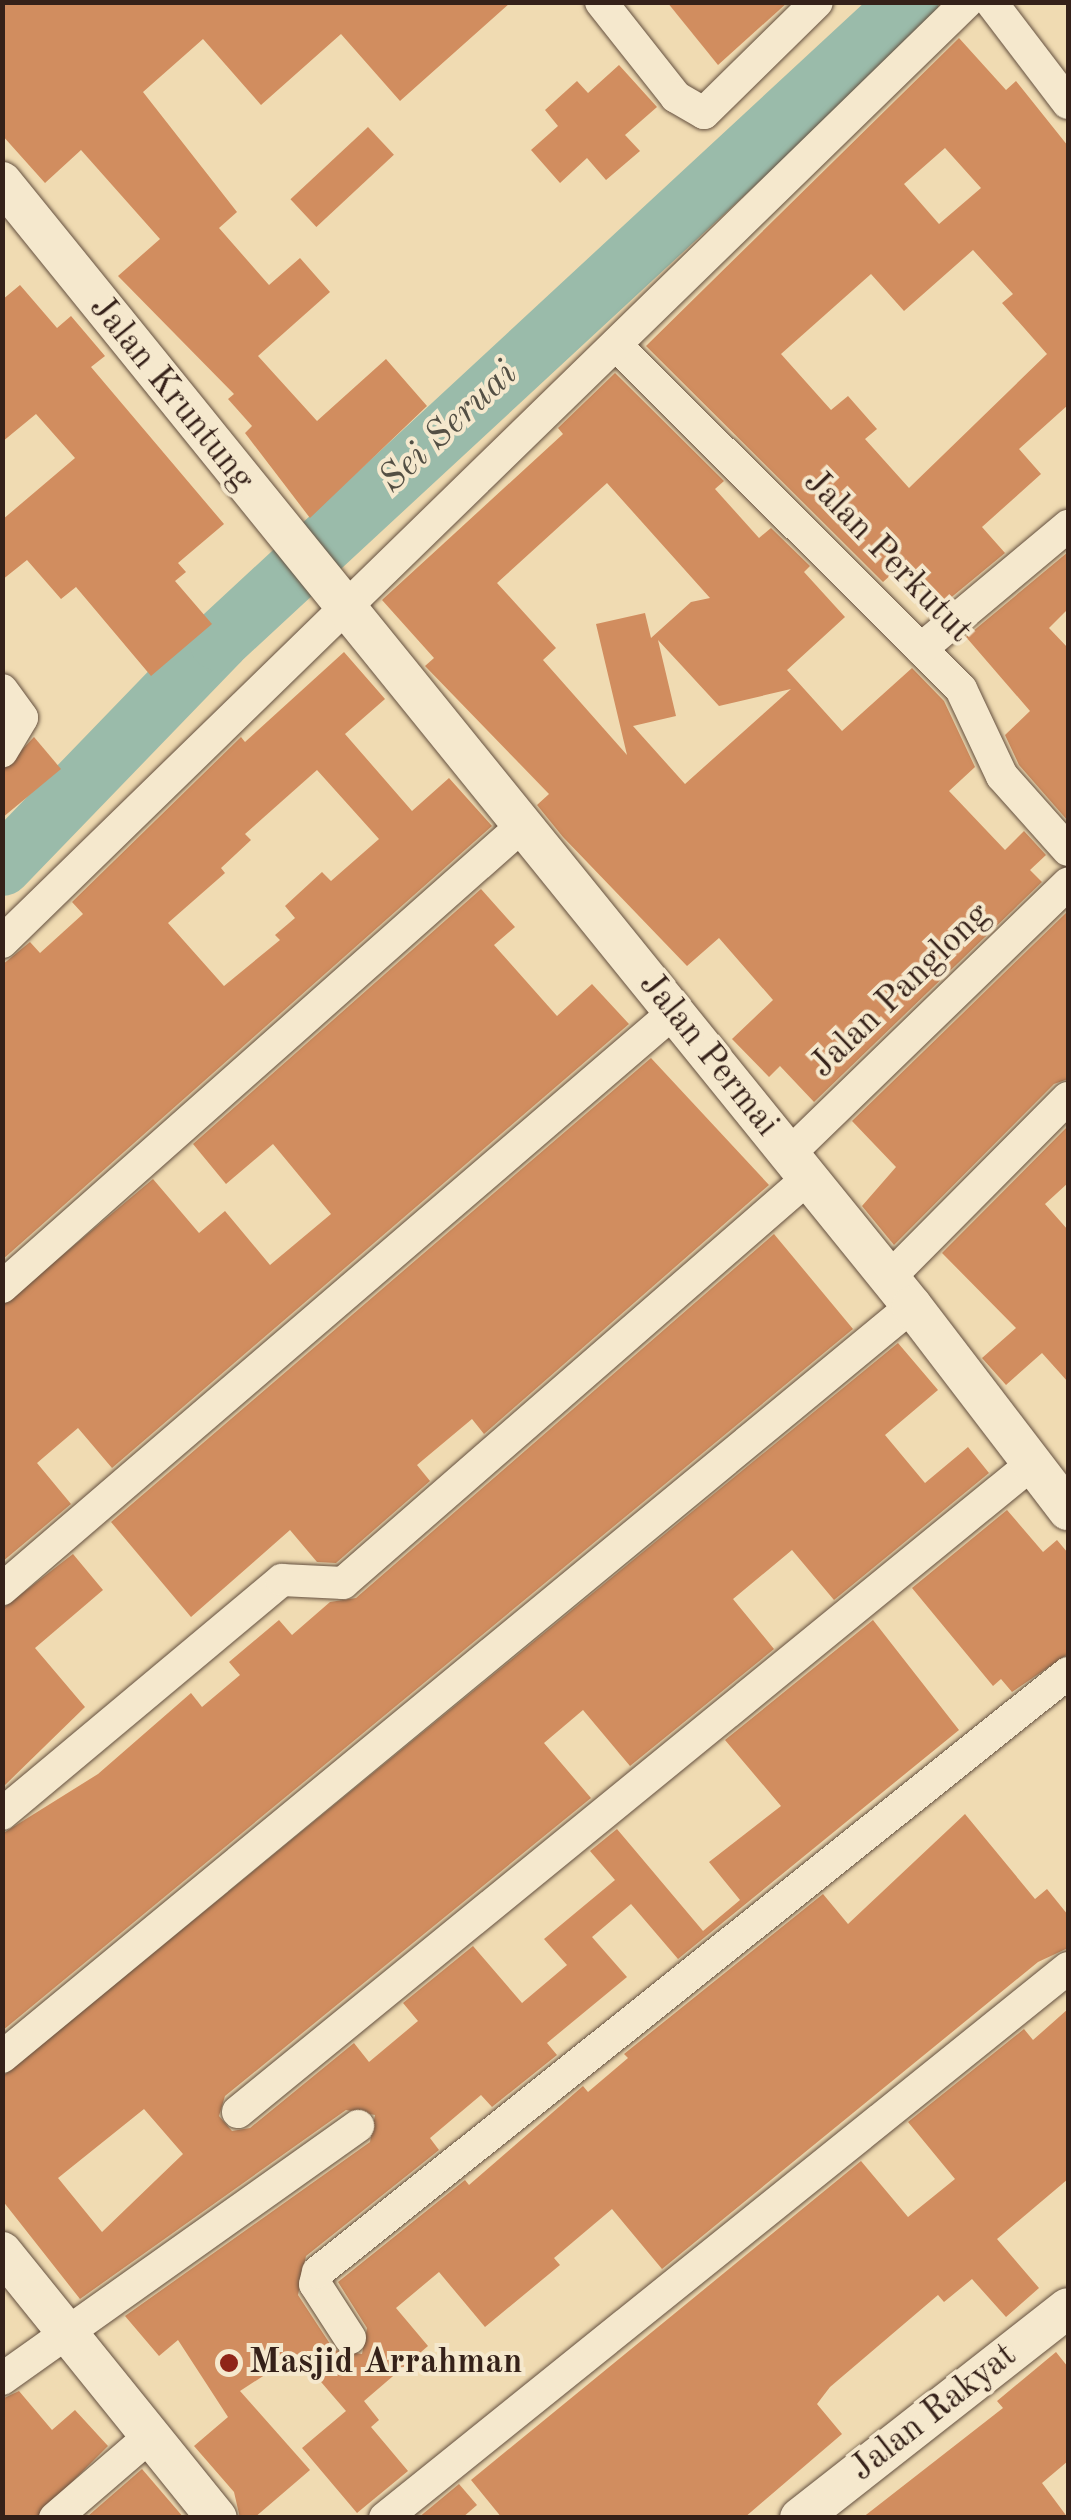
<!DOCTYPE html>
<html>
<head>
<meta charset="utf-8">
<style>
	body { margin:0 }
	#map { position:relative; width:1071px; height:2520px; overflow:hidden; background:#f0dbb2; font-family:"Old Standard TT",serif }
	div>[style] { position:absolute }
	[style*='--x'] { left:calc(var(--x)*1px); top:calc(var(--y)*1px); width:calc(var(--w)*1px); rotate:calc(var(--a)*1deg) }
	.river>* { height:60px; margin:-30px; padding:0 30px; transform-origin:30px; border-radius:30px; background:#9abbaa }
	.building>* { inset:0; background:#d18d5f; transform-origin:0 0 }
	.roads { filter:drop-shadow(0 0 2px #64503f) drop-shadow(0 0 2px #64503f) }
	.minor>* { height:32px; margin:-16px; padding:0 16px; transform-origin:16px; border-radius:16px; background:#f5e8cd }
	.tertiary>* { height:40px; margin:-20px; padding:0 20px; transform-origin:20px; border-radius:20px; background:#f5e8cd }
	.dots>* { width:28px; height:28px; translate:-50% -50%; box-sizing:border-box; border:5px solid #f5e8cd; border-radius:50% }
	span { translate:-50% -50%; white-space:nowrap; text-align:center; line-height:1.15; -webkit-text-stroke:8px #f5e8cd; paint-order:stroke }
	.street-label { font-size:35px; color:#352119 }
	.poi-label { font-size:35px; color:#352119; font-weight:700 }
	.left { translate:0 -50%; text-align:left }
	.water-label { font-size:38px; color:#534f44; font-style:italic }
	.frame { position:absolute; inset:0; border:5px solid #352119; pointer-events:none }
</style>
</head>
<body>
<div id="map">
	<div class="river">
		<i style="--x:2;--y:866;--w:313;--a:-46"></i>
		<i style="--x:219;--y:641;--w:940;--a:-42.8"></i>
	</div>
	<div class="building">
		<i style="clip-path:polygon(2px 2px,511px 2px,400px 101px,341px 34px,261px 105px,203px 39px,143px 92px,237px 212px,219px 228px,269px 285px,300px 258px,330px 292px,258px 356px,317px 421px,386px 359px,427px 406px,310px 518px,245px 433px,252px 426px,228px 399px,234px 394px,118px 276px,160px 239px,81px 150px,45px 183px,2px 135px)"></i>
		<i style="clip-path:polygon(667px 2px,788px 2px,718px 65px)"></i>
		<i style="clip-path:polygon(evenodd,959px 38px,1006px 90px,1016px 81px,1068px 146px,1068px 405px,1019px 449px,1041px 474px,982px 527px,1005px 553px,942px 605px,904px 563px,883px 582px,646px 346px,959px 38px,945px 148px,981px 188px,939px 224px,904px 184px,945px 148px,959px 38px,973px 250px,1013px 294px,1002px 303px,1047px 354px,909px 488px,865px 439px,877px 429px,848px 396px,831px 410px,781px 354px,871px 274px,904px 311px,973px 250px)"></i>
		<i style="clip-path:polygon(619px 65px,657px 107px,625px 135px,640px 151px,606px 180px,587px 158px,560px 183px,531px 150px,558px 126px,545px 110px,577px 81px,588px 93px)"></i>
		<i style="left:368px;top:127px;width:38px;height:106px;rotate:47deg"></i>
		<i style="clip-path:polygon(20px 285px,57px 328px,71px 316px,105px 356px,91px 367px,224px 524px,178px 563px,186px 572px,175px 581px,212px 624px,151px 676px,76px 587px,61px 599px,27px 560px,2px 580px,2px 520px,75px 458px,36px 414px,2px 442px,2px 300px)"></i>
		<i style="clip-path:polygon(evenodd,615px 373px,724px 481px,715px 489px,759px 538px,771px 528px,810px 566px,804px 572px,845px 617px,787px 670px,842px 731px,912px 668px,944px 701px,975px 767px,949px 791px,1005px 850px,1024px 831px,1046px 855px,1030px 870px,1042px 882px,814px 1102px,780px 1066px,769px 1077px,732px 1039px,773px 1000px,719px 938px,687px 966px,563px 837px,537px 805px,549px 794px,425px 666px,434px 658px,382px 600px,563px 434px,558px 428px,615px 373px,607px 483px,710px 598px,691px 602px,651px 638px,645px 613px,596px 624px,627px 755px,543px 660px,556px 648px,497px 583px,607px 483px,615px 373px,658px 640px,719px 706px,791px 689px,685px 784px,633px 726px,676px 716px,658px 640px)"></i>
		<i style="clip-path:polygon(1068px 552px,1068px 609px,1049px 628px,1068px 648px,1068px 821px,1019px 765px,1005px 735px,1030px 711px,966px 637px)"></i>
		<i style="clip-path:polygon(evenodd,344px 652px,385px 699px,345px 734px,412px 811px,449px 778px,492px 826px,2px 1260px,2px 965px,30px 942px,40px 953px,83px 914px,72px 902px,241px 737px,245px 742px,344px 652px,317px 770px,379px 839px,331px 881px,322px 872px,285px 906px,295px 918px,275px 935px,280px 940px,224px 986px,168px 923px,225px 873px,221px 868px,251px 840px,245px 834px,317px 770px)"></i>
		<i style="clip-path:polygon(34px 737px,61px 769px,2px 818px,2px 771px)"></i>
		<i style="clip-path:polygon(481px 889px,515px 927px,494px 945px,557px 1016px,592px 984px,629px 1024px,112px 1468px,78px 1428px,37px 1463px,71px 1504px,2px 1562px,2px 1306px,153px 1179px,199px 1233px,225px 1211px,270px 1265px,331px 1214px,273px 1144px,226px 1184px,193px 1144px)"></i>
		<i style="clip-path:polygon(1068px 911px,1068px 1079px,1054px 1084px,894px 1245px,862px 1206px,896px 1167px,852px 1121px)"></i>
		<i style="clip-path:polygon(651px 1058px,769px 1185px,484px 1434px,472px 1419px,417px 1465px,430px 1481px,336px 1563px,317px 1562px,290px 1530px,191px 1617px,111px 1522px)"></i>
		<i style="clip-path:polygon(1068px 1126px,1068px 1183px,1045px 1204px,1068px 1230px,1068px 1382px,1042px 1353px,1006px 1385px,982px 1358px,1016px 1328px,942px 1253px)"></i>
		<i style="clip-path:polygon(774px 1234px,853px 1329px,2px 2031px,2px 1834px,98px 1774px,191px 1693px,202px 1707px,240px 1675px,229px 1662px,279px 1620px,292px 1635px,330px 1602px,356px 1598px)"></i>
		<i style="clip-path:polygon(evenodd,898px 1343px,938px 1390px,885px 1435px,925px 1483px,968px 1447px,989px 1473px,834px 1600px,792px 1550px,733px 1599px,774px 1649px,630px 1766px,583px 1710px,544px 1743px,591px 1798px,225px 2096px,219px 2116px,232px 2131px,250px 2128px,354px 2043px,369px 2062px,418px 2021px,403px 2003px,473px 1946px,522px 2003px,567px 1965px,544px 1939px,615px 1880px,590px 1851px,617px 1829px,703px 1931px,740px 1900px,709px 1862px,781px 1806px,725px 1740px,873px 1620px,959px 1730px,678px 1959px,631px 1904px,592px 1937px,627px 1977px,547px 2043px,557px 2055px,492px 2107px,481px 2095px,430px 2138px,439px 2150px,306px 2256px,298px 2295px,334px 2350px,362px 2354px,367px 2328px,338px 2282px,465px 2180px,469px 2185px,583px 2086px,588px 2092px,628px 2058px,624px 2054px,823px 1894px,848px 1924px,965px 1814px,1035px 1899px,1047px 1889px,1068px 1915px,1068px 1948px,1038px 1962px,662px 2269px,612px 2209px,554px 2258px,560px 2265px,485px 2327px,439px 2272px,396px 2308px,428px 2346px,364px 2401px,379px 2420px,371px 2427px,408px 2471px,357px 2513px,302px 2448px,346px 2411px,297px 2354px,240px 2391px,310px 2470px,254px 2518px,240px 2518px,234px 2492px,194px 2446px,228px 2417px,178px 2340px,159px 2356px,125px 2316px,370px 2142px,375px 2115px,346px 2110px,80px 2299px,2px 2200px,2px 2077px,898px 1343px,144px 2109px,183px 2154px,102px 2232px,58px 2178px,144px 2109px)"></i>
		<i style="clip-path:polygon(1007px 1510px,1043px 1552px,1057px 1540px,1068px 1553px,1068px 1654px,1012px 1692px,1001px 1679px,993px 1686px,912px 1588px)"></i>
		<i style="clip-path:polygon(73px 1554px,103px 1590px,35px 1648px,85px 1707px,2px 1788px,2px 1609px)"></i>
		<i style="clip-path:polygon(1068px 2009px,1068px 2179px,997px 2239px,1039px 2288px,1006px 2317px,972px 2279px,944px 2302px,938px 2295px,830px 2387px,817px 2404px,842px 2434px,744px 2518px,502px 2518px,471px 2480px,861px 2161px,908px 2217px,955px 2179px,908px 2122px,1024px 2029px,1033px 2040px)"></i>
		<i style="clip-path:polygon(1056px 2352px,1068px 2367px,1068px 2461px,1042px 2483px,1068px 2518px,862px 2518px,1003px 2408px,997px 2401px)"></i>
		<i style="clip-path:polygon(19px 2391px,52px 2430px,75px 2410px,108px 2446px,36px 2518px,2px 2518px,2px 2399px)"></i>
		<i style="clip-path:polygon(142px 2469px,184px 2518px,89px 2518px,88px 2516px)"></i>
		<i style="clip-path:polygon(459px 2484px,477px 2505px,462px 2518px,418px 2518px)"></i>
	</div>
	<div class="roads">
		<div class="minor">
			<i style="--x:601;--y:2;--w:121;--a:51.7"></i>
			<i style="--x:676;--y:97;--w:32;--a:30"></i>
			<i style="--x:704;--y:113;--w:158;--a:-44.5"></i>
			<i style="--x:991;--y:2;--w:127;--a:52.7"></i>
			<i style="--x:616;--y:345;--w:487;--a:44.9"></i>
			<i style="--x:961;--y:689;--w:96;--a:64.8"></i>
			<i style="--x:1002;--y:776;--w:99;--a:48.3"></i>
			<i style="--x:921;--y:649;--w:192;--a:-39.9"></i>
			<i style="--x:2;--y:690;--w:34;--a:54"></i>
			<i style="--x:22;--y:718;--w:39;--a:121"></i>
			<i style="--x:2;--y:942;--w:1347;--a:-44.25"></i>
			<i style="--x:788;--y:1155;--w:390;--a:-44.1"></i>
			<i style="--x:888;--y:1279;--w:255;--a:-45.2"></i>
			<i style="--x:2;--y:1287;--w:695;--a:-41.56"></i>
			<i style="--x:2;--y:1589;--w:886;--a:-40.65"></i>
			<i style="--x:2;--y:1814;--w:365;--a:-39.9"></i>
			<i style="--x:282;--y:1580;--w:61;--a:2.8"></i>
			<i style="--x:343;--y:1583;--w:615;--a:-41.05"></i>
			<i style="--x:2;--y:2057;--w:1180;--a:-39.53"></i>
			<i style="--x:238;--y:2112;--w:1026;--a:-39.23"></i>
			<i style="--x:350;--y:2338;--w:64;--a:-122.9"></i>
			<i style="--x:315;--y:2284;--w:12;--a:-76"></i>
			<i style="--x:318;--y:2272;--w:960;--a:-38.61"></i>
			<i style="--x:2;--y:2379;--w:437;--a:-35.4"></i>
			<i style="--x:55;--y:2518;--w:127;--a:-40.8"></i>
			<i style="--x:385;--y:2518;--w:877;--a:-38.84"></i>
		</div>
		<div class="tertiary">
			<i style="--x:2;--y:182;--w:1446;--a:51.01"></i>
			<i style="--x:912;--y:1306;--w:257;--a:52.6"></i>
			<i style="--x:2;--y:2252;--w:342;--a:51.1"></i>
			<i style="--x:800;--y:2518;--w:340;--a:-38.1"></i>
		</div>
	</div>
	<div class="dots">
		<i style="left:229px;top:2363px;background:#8f2418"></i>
	</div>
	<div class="street-label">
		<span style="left:171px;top:394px;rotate:51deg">Jalan Kruntung</span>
		<span style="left:887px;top:557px;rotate:46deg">Jalan Perkutut</span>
		<span style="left:901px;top:991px;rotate:-44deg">Jalan Panglong</span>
		<span style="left:708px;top:1055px;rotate:51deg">Jalan Permai</span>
		<span style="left:934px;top:2413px;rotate:-38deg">Jalan Rakyat</span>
	</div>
	<div class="poi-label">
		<span class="left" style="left:249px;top:2363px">Masjid Arrahman</span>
	</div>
	<div class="water-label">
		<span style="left:449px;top:428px;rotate:-43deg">Sei Seruai</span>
	</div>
	<div class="frame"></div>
</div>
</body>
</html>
